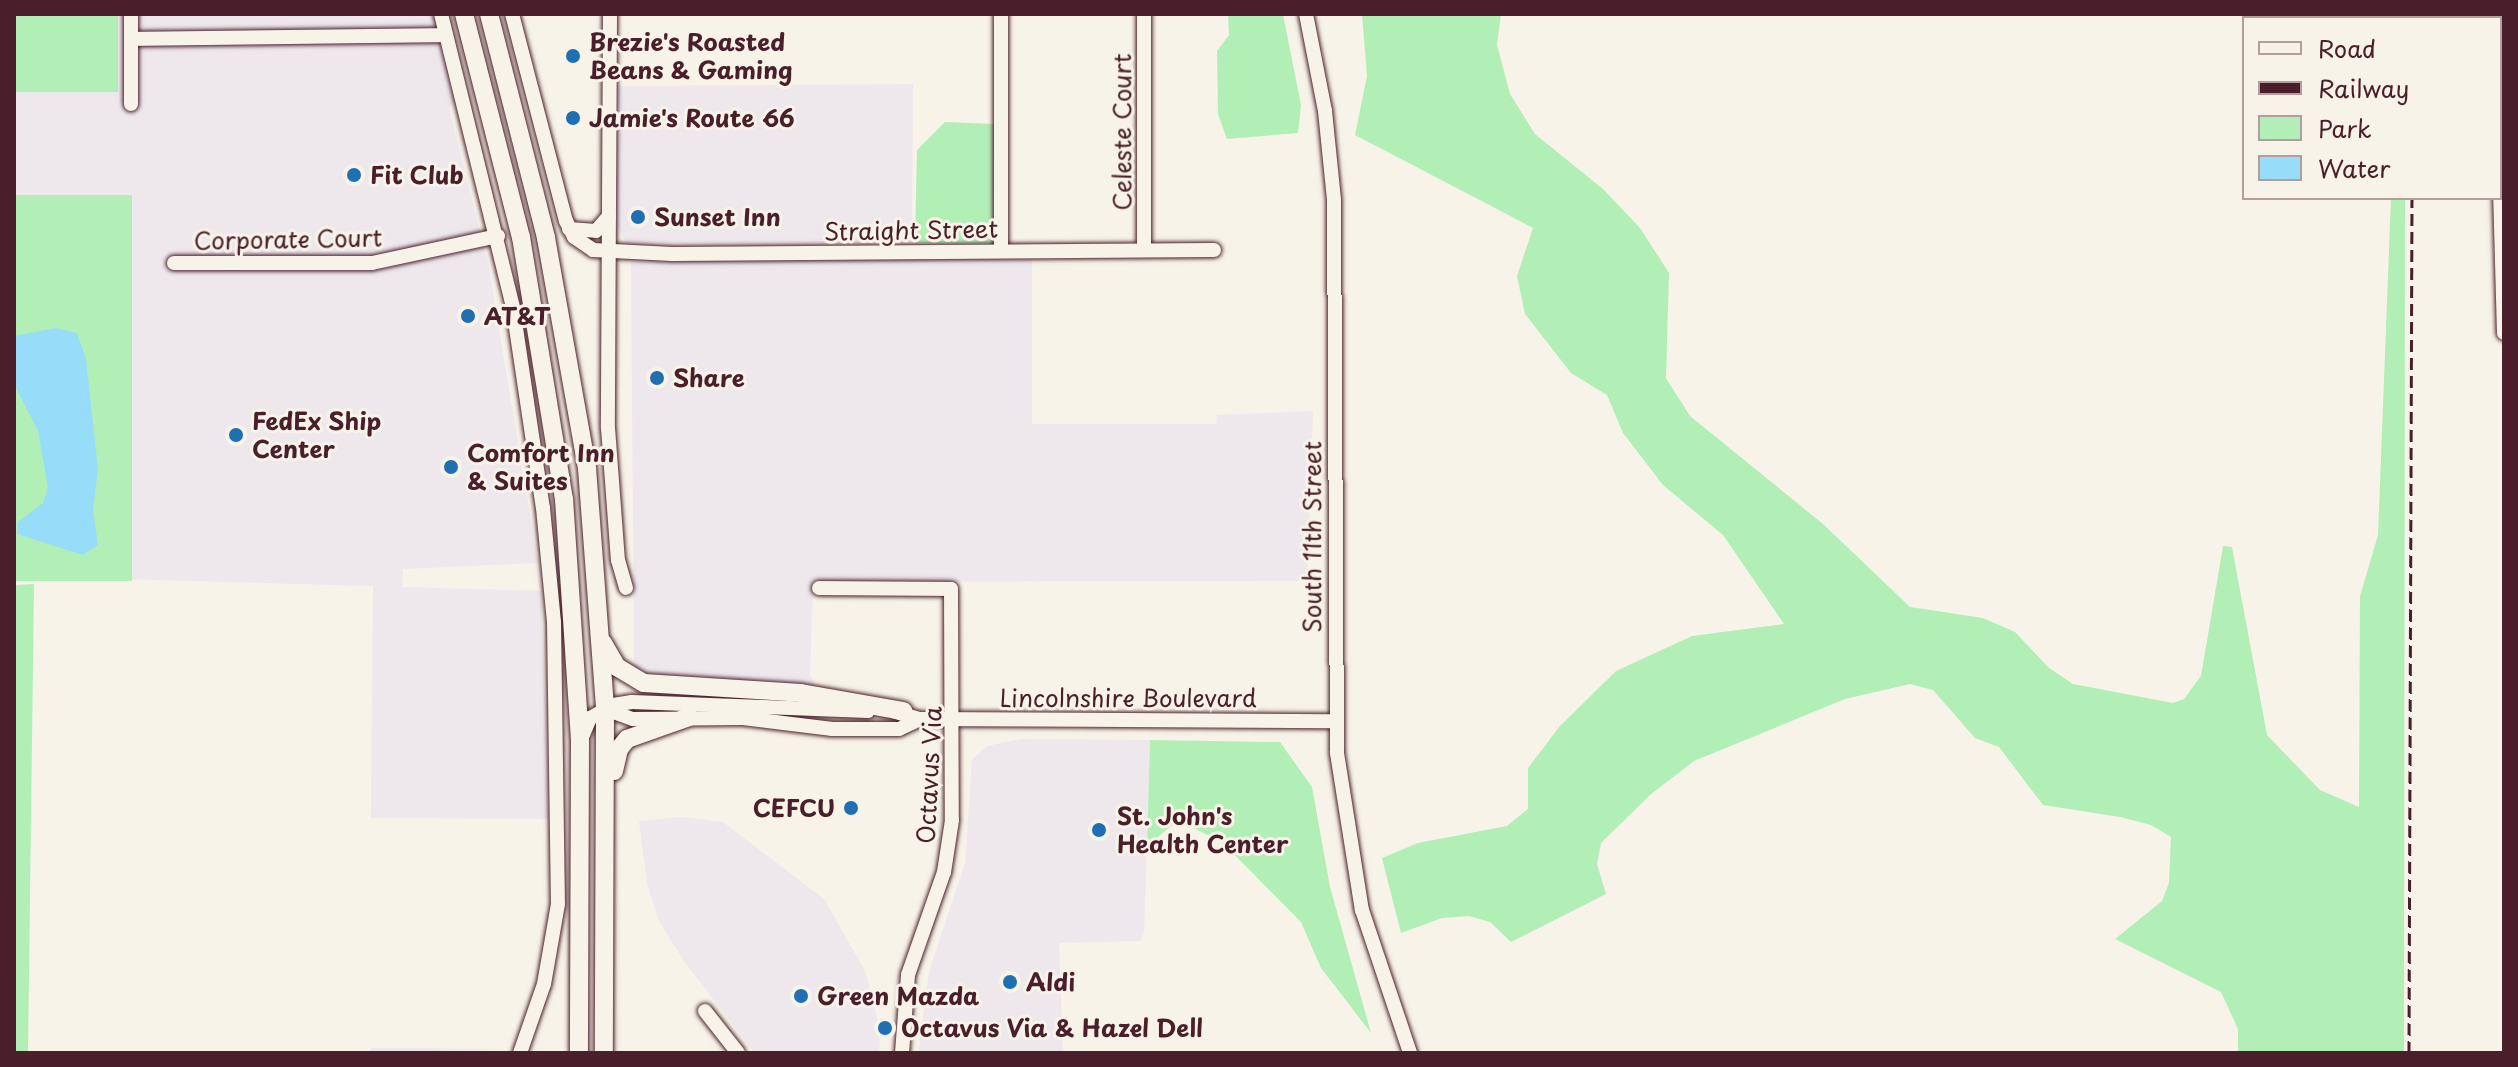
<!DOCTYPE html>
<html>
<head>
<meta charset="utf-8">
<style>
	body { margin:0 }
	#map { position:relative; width:2518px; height:1067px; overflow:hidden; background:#f7f3e8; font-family:"Playpen Sans",sans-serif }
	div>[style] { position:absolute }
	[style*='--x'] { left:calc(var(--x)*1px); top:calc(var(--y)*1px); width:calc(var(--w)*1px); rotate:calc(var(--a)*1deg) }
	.built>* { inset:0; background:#eee8ec }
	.green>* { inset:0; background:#b1efb6; transform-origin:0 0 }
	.water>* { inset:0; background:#97dcf9 }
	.roads { filter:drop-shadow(0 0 2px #4a1f2b) drop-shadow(0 0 2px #4a1f2b) }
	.minor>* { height:14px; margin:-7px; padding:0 7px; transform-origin:7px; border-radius:7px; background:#f7f3e8 }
	.major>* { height:18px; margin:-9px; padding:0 9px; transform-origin:9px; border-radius:9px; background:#f7f3e8 }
	.rail>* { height:3px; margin-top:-1.5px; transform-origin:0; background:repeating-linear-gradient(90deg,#4a1f2b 0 12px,transparent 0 18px) }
	.dots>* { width:22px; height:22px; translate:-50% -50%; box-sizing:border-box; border:4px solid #f7f3e8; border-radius:50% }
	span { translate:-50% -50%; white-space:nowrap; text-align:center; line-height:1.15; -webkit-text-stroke:6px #f7f3e8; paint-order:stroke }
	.poi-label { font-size:24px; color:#4a1f2b; font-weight:700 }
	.left { translate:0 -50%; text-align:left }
	.right { translate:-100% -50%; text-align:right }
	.street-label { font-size:24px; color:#4a1f2b }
	.frame { position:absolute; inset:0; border:16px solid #4a1f2b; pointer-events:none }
	.legend { position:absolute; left:2242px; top:16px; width:260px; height:184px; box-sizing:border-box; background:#f7f3e8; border:2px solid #b29e9c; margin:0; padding:10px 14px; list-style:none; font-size:24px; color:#4a1f2b }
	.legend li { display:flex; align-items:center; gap:16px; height:40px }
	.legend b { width:40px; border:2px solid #b29e9c }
</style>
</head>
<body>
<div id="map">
	<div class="built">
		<i style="clip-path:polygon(118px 14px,433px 14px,455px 103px,449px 108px,488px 263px,538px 563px,403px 569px,402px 587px,541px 591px,549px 819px,371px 818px,373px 586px,119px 579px,132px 195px,14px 195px,14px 92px,116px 91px)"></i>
		<i style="clip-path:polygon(913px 84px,912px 244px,626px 243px,617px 225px,618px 86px)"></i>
		<i style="clip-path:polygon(1032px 257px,1032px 424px,1216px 424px,1217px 415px,1313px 411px,1307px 581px,813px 582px,810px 675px,817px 688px,667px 679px,634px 668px,631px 262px)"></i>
		<i style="clip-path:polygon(1021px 739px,1150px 740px,1144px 932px,1140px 941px,1059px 943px,1063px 1053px,918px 1053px,929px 972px,965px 863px,972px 760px,987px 746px)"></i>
		<i style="clip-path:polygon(681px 817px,723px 822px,824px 899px,865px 971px,880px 1030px,879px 1053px,755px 1053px,683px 960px,659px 921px,647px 883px,639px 821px)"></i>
		<i style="clip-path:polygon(370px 1048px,511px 1049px,370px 1053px)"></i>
	</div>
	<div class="green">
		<i style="left:14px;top:14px;width:104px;height:78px"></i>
		<i style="clip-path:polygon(1228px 14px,1283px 14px,1301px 105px,1298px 133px,1227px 139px,1218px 114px,1217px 51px,1229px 35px)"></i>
		<i style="clip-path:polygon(1362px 14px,1501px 14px,1497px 45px,1510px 94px,1535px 134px,1603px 189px,1640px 228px,1669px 273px,1666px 378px,1690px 416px,1823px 524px,1910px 607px,1983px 618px,2015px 632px,2049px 668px,2073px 684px,2173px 703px,2184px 699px,2201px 676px,2223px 546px,2232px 547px,2267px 735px,2320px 790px,2359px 807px,2360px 596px,2378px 535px,2391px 198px,2405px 198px,2404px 1053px,2238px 1053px,2238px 1029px,2221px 992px,2115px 939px,2162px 901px,2169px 883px,2171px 837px,2151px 825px,2120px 817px,2043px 805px,1999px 747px,1975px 738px,1933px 690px,1910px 684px,1845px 699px,1694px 761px,1650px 795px,1601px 843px,1597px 864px,1606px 894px,1511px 942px,1490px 922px,1469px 916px,1442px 918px,1401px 933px,1382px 858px,1418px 843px,1507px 826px,1528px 809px,1528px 768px,1560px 726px,1616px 671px,1692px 636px,1784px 624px,1723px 535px,1663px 485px,1623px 433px,1607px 395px,1571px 373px,1525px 314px,1517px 276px,1533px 228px,1355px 135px,1367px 76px)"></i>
		<i style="clip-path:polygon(945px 122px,994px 124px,993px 243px,915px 243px,917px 150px)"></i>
		<i style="left:14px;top:195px;width:118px;height:386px"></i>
		<i style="clip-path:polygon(34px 584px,28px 1053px,14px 1053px,14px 585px)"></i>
		<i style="clip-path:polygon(1150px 740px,1280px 742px,1312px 787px,1330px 887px,1371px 1033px,1321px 968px,1301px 922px,1223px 843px,1190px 826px,1171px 826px,1147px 846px)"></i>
	</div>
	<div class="water">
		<i style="clip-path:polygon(56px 328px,77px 333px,86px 359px,98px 469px,93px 510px,98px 545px,83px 555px,17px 534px,18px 522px,43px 503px,48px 487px,38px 431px,14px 384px,14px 336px)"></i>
	</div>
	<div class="roads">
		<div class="minor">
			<i style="--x:131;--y:14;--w:90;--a:90"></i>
			<i style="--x:441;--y:14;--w:303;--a:76.2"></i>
			<i style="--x:513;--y:308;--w:202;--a:81.5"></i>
			<i style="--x:543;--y:508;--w:115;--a:84.5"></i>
			<i style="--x:554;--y:622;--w:282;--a:89.2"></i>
			<i style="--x:558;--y:904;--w:81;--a:99.9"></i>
			<i style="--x:544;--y:984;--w:73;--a:109.2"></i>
			<i style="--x:512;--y:14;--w:214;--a:75.4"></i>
			<i style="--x:566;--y:221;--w:18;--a:63"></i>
			<i style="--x:574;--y:237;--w:23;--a:34"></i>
			<i style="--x:593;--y:250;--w:79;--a:2.9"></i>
			<i style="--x:672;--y:254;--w:542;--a:-0.42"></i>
			<i style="--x:610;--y:14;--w:414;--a:90.3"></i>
			<i style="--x:608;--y:428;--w:132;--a:85.7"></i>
			<i style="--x:618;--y:560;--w:29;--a:74"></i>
			<i style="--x:1306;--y:14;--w:99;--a:78.9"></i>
			<i style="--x:1325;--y:111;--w:89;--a:84.2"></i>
			<i style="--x:1334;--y:200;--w:553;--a:89.69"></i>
			<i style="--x:1337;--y:753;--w:159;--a:81"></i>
			<i style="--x:1362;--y:910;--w:151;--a:71.4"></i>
			<i style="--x:131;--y:39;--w:315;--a:-0.7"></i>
			<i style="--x:2500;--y:84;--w:16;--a:-76"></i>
			<i style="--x:2500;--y:190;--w:143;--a:88.4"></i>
			<i style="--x:569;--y:229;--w:27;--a:4"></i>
			<i style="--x:596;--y:231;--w:20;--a:-49"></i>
			<i style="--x:1144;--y:250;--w:236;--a:-90"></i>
			<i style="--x:1001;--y:251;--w:237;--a:-90"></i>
			<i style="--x:174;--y:263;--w:198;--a:0"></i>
			<i style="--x:372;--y:263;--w:129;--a:-12.1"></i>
			<i style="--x:819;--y:588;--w:132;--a:0.4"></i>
			<i style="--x:951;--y:589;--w:231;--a:89.8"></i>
			<i style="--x:952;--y:820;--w:53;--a:98.7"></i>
			<i style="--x:944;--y:872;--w:109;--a:109.3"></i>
			<i style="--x:908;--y:975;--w:78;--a:94.4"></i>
			<i style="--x:605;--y:709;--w:30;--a:20"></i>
			<i style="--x:633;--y:719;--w:110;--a:-0.5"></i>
			<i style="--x:743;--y:718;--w:90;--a:7"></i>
			<i style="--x:832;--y:729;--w:67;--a:0"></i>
			<i style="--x:899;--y:729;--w:23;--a:-25"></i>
			<i style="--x:893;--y:711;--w:28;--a:17"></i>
			<i style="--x:920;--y:719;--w:415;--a:0.3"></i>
			<i style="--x:582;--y:737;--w:21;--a:-67"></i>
			<i style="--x:590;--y:718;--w:26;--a:-29"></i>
			<i style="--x:613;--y:705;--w:19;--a:-9"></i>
			<i style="--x:632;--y:702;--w:236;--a:2.2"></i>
			<i style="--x:705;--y:1011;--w:53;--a:51.8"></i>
		</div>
		<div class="major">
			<i style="--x:464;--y:14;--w:230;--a:75.7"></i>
			<i style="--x:521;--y:237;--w:266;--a:80.7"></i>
			<i style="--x:564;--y:499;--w:243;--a:86.2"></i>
			<i style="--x:580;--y:741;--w:312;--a:90.2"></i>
			<i style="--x:489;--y:14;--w:231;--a:75.7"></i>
			<i style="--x:546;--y:238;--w:234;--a:79.9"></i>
			<i style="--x:587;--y:468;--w:242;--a:85.7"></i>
			<i style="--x:605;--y:709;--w:344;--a:90.2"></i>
			<i style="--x:603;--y:643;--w:28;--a:60"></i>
			<i style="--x:617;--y:667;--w:31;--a:31"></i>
			<i style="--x:644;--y:683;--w:157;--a:3.6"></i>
			<i style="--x:801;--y:693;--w:104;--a:10"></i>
			<i style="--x:614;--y:771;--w:23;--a:-77"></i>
			<i style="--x:619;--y:749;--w:13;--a:-51"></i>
			<i style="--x:627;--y:739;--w:66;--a:-19.5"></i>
		</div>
	</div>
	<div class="rail">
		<i style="--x:2418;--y:18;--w:4;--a:-90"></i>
		<i style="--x:2409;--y:1053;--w:855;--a:-89.8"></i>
	</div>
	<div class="dots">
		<i style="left:573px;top:56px;background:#1f6fb2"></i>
		<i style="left:573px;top:118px;background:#1f6fb2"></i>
		<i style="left:354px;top:175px;background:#1f6fb2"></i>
		<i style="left:638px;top:217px;background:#1f6fb2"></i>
		<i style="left:468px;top:316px;background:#1f6fb2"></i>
		<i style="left:657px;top:378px;background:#1f6fb2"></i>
		<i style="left:236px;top:435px;background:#1f6fb2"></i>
		<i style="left:451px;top:467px;background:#1f6fb2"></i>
		<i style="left:851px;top:808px;background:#1f6fb2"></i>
		<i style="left:1099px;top:830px;background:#1f6fb2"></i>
		<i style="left:1010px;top:982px;background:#1f6fb2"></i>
		<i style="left:801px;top:996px;background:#1f6fb2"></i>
		<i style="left:885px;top:1028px;background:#1f6fb2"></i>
	</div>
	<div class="poi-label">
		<span class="left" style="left:589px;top:56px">Brezie's Roasted<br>Beans &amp; Gaming</span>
		<span class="left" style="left:589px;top:118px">Jamie's Route 66</span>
		<span class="left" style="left:370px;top:175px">Fit Club</span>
		<span class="left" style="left:654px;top:217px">Sunset Inn</span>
		<span class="left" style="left:484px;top:316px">AT&amp;T</span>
		<span class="left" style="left:673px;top:378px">Share</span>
		<span class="left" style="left:252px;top:435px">FedEx Ship<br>Center</span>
		<span class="left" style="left:467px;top:467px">Comfort Inn<br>&amp; Suites</span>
		<span class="right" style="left:835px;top:808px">CEFCU</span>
		<span class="left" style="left:1117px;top:830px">St. John's<br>Health Center</span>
		<span class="left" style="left:1026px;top:982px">Aldi</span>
		<span class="left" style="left:817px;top:996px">Green Mazda</span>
		<span class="left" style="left:901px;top:1028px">Octavus Via &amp; Hazel Dell</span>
	</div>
	<div class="street-label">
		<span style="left:1122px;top:132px;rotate:-90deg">Celeste Court</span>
		<span style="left:911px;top:230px;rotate:-1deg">Straight Street</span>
		<span style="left:288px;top:239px;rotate:-1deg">Corporate Court</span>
		<span style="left:1312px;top:537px;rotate:-90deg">South 11th Street</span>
		<span style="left:1128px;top:698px">Lincolnshire Boulevard</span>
		<span style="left:929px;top:775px;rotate:-87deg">Octavus Via</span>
	</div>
	<div class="frame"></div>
	<ul class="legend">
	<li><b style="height:10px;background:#f7f3e8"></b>Road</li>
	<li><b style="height:10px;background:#4a1f2b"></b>Railway</li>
	<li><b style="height:22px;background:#b1efb6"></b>Park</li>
	<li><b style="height:22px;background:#97dcf9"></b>Water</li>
	</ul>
</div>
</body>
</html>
